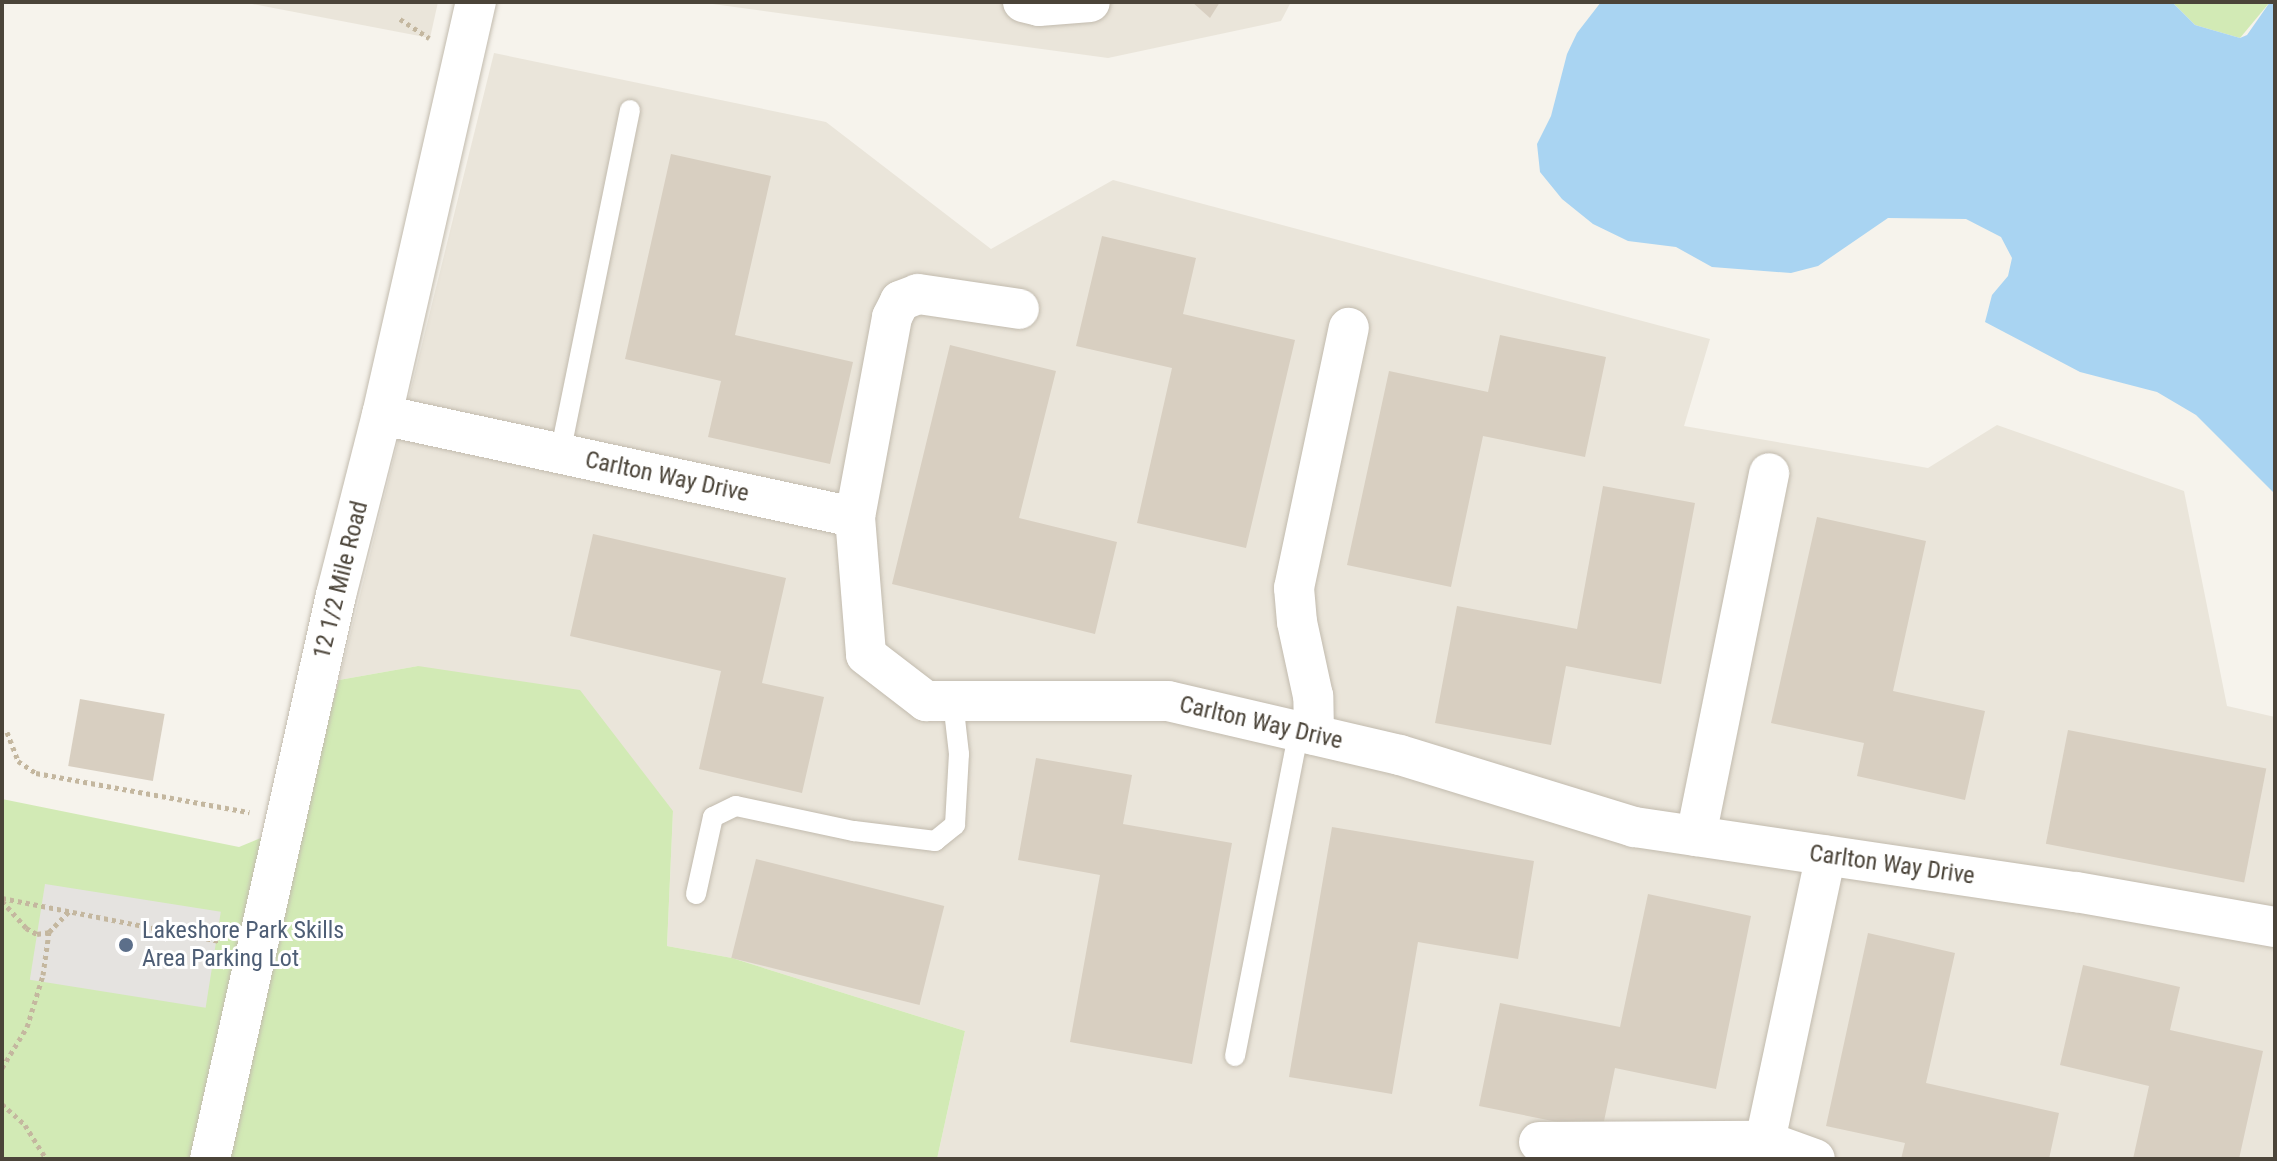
<!DOCTYPE html>
<html>
<head>
<meta charset="utf-8">
<style>
	body { margin:0 }
	#map { position:relative; width:2277px; height:1161px; overflow:hidden; background:#f6f3ec; font-family:"Roboto Condensed",sans-serif }
	div>[style] { position:absolute }
	[style*='--x'] { left:calc(var(--x)*1px); top:calc(var(--y)*1px); width:calc(var(--w)*1px); rotate:calc(var(--a)*1deg) }
	.residential>* { inset:0; background:#eae5da }
	.green>* { inset:0; background:#d2eab5 }
	.parking>* { inset:0; background:#e5e3e0; transform-origin:0 0 }
	.water>* { inset:0; background:#a9d4f2 }
	.building>* { inset:0; background:#d8cfc1; transform-origin:0 0 }
	.path>* { height:5px; margin-top:-2.5px; transform-origin:0; background:repeating-linear-gradient(90deg,#c4b79f 0 4px,transparent 0 8px) }
	.roads { filter:drop-shadow(0 0 2px #c2bbae) drop-shadow(0 0 2px #c2bbae) }
	.lane>* { height:20px; margin:-10px; padding:0 10px; transform-origin:10px; border-radius:10px; background:#fff }
	.street>* { height:40px; margin:-20px; padding:0 20px; transform-origin:20px; border-radius:20px; background:#fff }
	.dots>* { width:22px; height:22px; translate:-50% -50%; box-sizing:border-box; border:4px solid #fff; border-radius:50% }
	span { translate:-50% -50%; white-space:nowrap; text-align:center; line-height:1.15; -webkit-text-stroke:6px #fff; paint-order:stroke }
	.street-label { font-size:24px; color:#4b4439 }
	.service-label { font-size:24px; color:#4e5e75 }
	.left { translate:0 -50%; text-align:left }
	.frame { position:absolute; inset:0; border:4px solid #4b4439; pointer-events:none }
</style>
</head>
<body>
<div id="map">
	<div class="residential">
		<i style="clip-path:polygon(242px 2px,438px 2px,430px 38px)"></i>
		<i style="clip-path:polygon(698px 2px,1291px 2px,1281px 21px,1108px 58px)"></i>
		<i style="clip-path:polygon(494px 53px,826px 122px,991px 249px,1113px 180px,1710px 339px,1684px 426px,1928px 468px,1997px 425px,2184px 491px,2227px 706px,2275px 717px,2275px 1159px,937px 1159px,965px 1031px,732px 958px,667px 946px,673px 811px,418px 666px,339px 680px)"></i>
	</div>
	<div class="green">
		<i style="clip-path:polygon(2172px 2px,2270px 2px,2240px 38px,2195px 25px)"></i>
		<i style="clip-path:polygon(418px 666px,580px 690px,673px 811px,667px 946px,732px 958px,965px 1031px,937px 1159px,2px 1159px,2px 799px,239px 847px,300px 822px,339px 680px)"></i>
	</div>
	<div class="parking">
		<i style="left:45px;top:884px;width:178px;height:97px;rotate:9deg"></i>
	</div>
	<div class="water">
		<i style="clip-path:polygon(1601px 2px,2172px 2px,2195px 25px,2240px 38px,2247px 35px,2270px 2px,2275px 2px,2275px 494px,2196px 415px,2157px 392px,2080px 372px,1985px 322px,1992px 295px,2008px 276px,2012px 258px,2001px 237px,1966px 219px,1888px 218px,1818px 266px,1791px 273px,1712px 267px,1676px 247px,1628px 241px,1593px 224px,1562px 199px,1540px 172px,1537px 144px,1551px 116px,1567px 54px,1577px 33px)"></i>
	</div>
	<div class="building">
		<i style="clip-path:polygon(1192px 2px,1220px 2px,1210px 18px)"></i>
		<i style="clip-path:polygon(671px 154px,771px 176px,735px 335px,853px 362px,830px 464px,708px 437px,721px 381px,625px 359px)"></i>
		<i style="clip-path:polygon(1102px 236px,1196px 258px,1183px 314px,1295px 340px,1246px 548px,1137px 523px,1172px 368px,1076px 346px)"></i>
		<i style="clip-path:polygon(1500px 335px,1606px 357px,1585px 457px,1483px 436px,1451px 587px,1347px 565px,1389px 371px,1488px 392px)"></i>
		<i style="clip-path:polygon(950px 345px,1056px 371px,1019px 518px,1117px 542px,1095px 634px,892px 584px)"></i>
		<i style="clip-path:polygon(1603px 486px,1695px 503px,1661px 684px,1566px 666px,1551px 745px,1435px 723px,1457px 606px,1577px 629px)"></i>
		<i style="clip-path:polygon(1817px 517px,1926px 541px,1893px 691px,1985px 711px,1965px 800px,1857px 776px,1864px 743px,1771px 723px)"></i>
		<i style="clip-path:polygon(593px 534px,786px 578px,762px 683px,824px 697px,802px 793px,699px 769px,721px 671px,570px 636px)"></i>
		<i style="left:80px;top:699px;width:86px;height:68px;rotate:10deg"></i>
		<i style="left:2068px;top:730px;width:202px;height:116px;rotate:11deg"></i>
		<i style="clip-path:polygon(1036px 758px,1132px 775px,1123px 824px,1232px 843px,1192px 1064px,1070px 1042px,1100px 875px,1018px 860px)"></i>
		<i style="clip-path:polygon(1332px 827px,1534px 861px,1518px 959px,1418px 942px,1392px 1094px,1289px 1077px)"></i>
		<i style="left:756px;top:859px;width:194px;height:102px;rotate:14deg"></i>
		<i style="clip-path:polygon(1648px 894px,1751px 916px,1716px 1089px,1615px 1068px,1602px 1131px,1479px 1106px,1500px 1003px,1620px 1027px)"></i>
		<i style="clip-path:polygon(1868px 933px,1955px 953px,1926px 1083px,2059px 1113px,2049px 1159px,1901px 1159px,1905px 1143px,1826px 1126px)"></i>
		<i style="clip-path:polygon(2083px 965px,2180px 987px,2170px 1030px,2263px 1051px,2239px 1159px,2133px 1159px,2149px 1086px,2060px 1065px)"></i>
	</div>
	<div class="path">
		<i style="--x:400;--y:19;--w:35;--a:33"></i>
		<i style="--x:7;--y:732;--w:31;--a:69"></i>
		<i style="--x:18;--y:761;--w:22;--a:34"></i>
		<i style="--x:36;--y:773;--w:217;--a:10.4"></i>
		<i style="--x:2;--y:898;--w:222;--a:11.2"></i>
		<i style="--x:2;--y:901;--w:36;--a:48"></i>
		<i style="--x:26;--y:928;--w:13;--a:29"></i>
		<i style="--x:37;--y:934;--w:12;--a:-9"></i>
		<i style="--x:49;--y:932;--w:30;--a:-46"></i>
		<i style="--x:2;--y:1068;--w:48;--a:-58.6"></i>
		<i style="--x:27;--y:1027;--w:54;--a:-72.9"></i>
		<i style="--x:43;--y:975;--w:43;--a:-82.1"></i>
		<i style="--x:2;--y:1104;--w:31;--a:42"></i>
		<i style="--x:25;--y:1125;--w:40;--a:58"></i>
	</div>
	<div class="roads">
		<div class="lane">
			<i style="--x:560;--y:454;--w:351;--a:-78.5"></i>
			<i style="--x:696;--y:894;--w:79;--a:-77.6"></i>
			<i style="--x:713;--y:817;--w:25;--a:-26"></i>
			<i style="--x:736;--y:806;--w:121;--a:12"></i>
			<i style="--x:854;--y:831;--w:82;--a:7"></i>
			<i style="--x:935;--y:841;--w:26;--a:-39"></i>
			<i style="--x:955;--y:825;--w:71;--a:-86.8"></i>
			<i style="--x:959;--y:754;--w:53;--a:-96.5"></i>
			<i style="--x:1235;--y:1056;--w:331;--a:-78.9"></i>
		</div>
		<div class="street">
			<i style="--x:1023;--y:2;--w:16;--a:14"></i>
			<i style="--x:1039;--y:6;--w:51;--a:-4.5"></i>
			<i style="--x:382;--y:415;--w:484;--a:12.2"></i>
			<i style="--x:855;--y:517;--w:138;--a:85.4"></i>
			<i style="--x:866;--y:655;--w:76;--a:37.5"></i>
			<i style="--x:926;--y:701;--w:242;--a:0"></i>
			<i style="--x:1168;--y:701;--w:238;--a:13.1"></i>
			<i style="--x:1400;--y:755;--w:245;--a:17.1"></i>
			<i style="--x:1634;--y:827;--w:447;--a:8.4"></i>
			<i style="--x:2076;--y:892;--w:202;--a:10"></i>
			<i style="--x:855;--y:517;--w:203;--a:-79.5"></i>
			<i style="--x:892;--y:317;--w:18;--a:-63"></i>
			<i style="--x:900;--y:301;--w:19;--a:-21"></i>
			<i style="--x:918;--y:294;--w:102;--a:8.4"></i>
			<i style="--x:1314;--y:735;--w:39;--a:-91"></i>
			<i style="--x:1313;--y:696;--w:76;--a:-102.2"></i>
			<i style="--x:1297;--y:622;--w:34;--a:-95"></i>
			<i style="--x:1294;--y:588;--w:266;--a:-78.1"></i>
			<i style="--x:1696;--y:836;--w:370;--a:-78.6"></i>
			<i style="--x:1765;--y:1141;--w:292;--a:-78"></i>
			<i style="--x:1539;--y:1142;--w:226;--a:-0.3"></i>
			<i style="--x:1765;--y:1141;--w:53;--a:19.8"></i>
			<i style="--x:210;--y:1159;--w:578;--a:-77.41"></i>
			<i style="--x:336;--y:595;--w:186;--a:-75.7"></i>
			<i style="--x:382;--y:415;--w:424;--a:-77.2"></i>
		</div>
	</div>
	<div class="dots">
		<i style="left:126px;top:945px;background:#5c6f8a"></i>
	</div>
	<div class="street-label">
		<span style="left:667px;top:477px;rotate:12deg">Carlton Way Drive</span>
		<span style="left:341px;top:580px;rotate:-76deg">12 1/2 Mile Road</span>
		<span style="left:1261px;top:723px;rotate:13deg">Carlton Way Drive</span>
		<span style="left:1892px;top:865px;rotate:8deg">Carlton Way Drive</span>
	</div>
	<div class="service-label">
		<span class="left" style="left:142px;top:945px">Lakeshore Park Skills<br>Area Parking Lot</span>
	</div>
	<div class="frame"></div>
</div>
</body>
</html>
